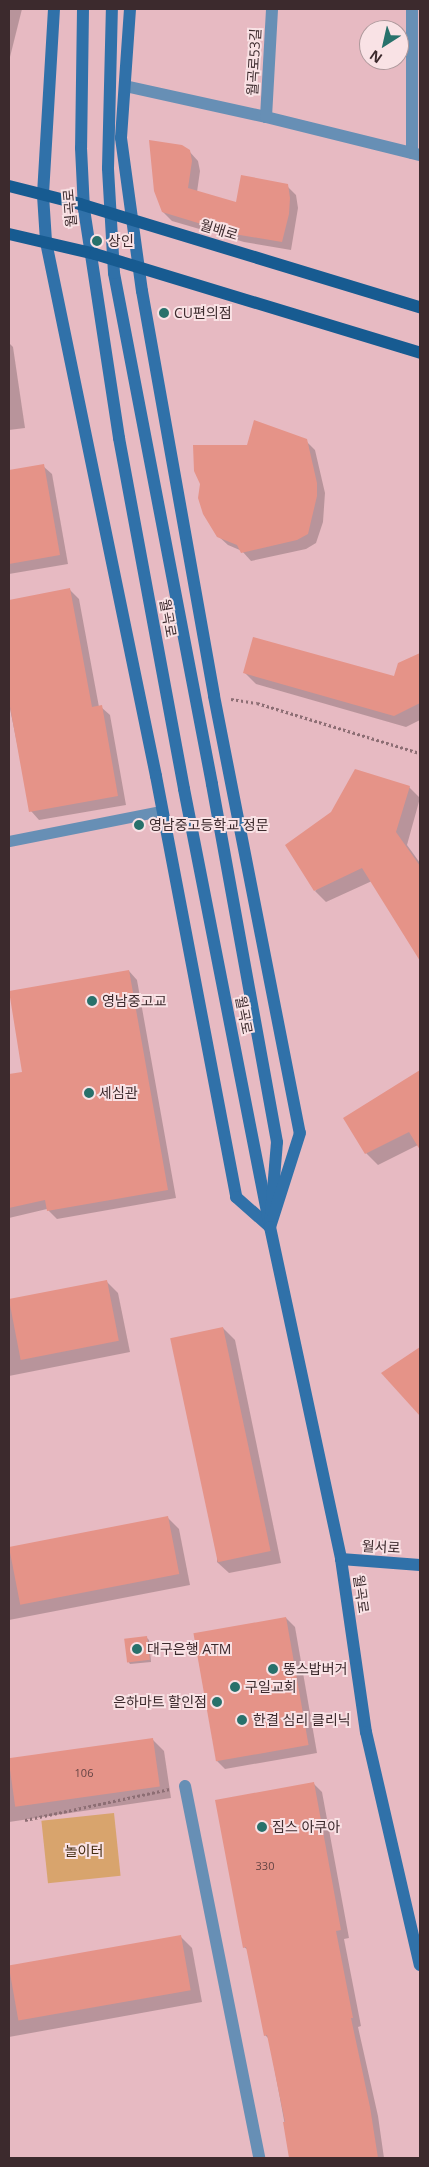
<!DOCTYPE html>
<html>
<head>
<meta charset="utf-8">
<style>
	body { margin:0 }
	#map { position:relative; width:429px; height:2167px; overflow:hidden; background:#e7bac2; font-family:"Open Sans","Noto Sans KR",sans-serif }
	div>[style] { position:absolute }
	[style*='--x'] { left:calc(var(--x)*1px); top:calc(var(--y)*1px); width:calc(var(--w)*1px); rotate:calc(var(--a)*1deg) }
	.green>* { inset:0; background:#d8a46d; transform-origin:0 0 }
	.shadow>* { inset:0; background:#0003 }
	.building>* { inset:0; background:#e59388; transform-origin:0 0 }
	.path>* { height:3px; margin-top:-1.5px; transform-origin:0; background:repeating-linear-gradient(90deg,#8d6e74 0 2.5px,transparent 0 5px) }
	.lane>* { height:11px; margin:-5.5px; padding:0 5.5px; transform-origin:5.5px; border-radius:5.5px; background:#678fb5 }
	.street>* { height:12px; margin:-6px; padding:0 6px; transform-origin:6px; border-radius:6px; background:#678fb5 }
	.secondary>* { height:12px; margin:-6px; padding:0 6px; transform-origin:6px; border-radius:6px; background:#3071a9 }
	.primary>* { height:12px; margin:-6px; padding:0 6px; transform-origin:6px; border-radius:6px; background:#175b91 }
	.dots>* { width:14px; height:14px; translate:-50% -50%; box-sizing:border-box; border:2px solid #f9e2e5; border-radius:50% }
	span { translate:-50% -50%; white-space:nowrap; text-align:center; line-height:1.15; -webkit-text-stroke:4px #f9e2e5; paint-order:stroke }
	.number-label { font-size:11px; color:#644 }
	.number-label span { -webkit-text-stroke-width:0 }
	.street-label { font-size:14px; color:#3c2a2d }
	.poi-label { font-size:14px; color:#3c2a2d }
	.left { translate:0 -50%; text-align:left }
	.right { translate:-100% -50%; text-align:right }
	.park-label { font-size:14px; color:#442d12 }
	.frame { position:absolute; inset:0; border:10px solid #3c2a2d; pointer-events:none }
	.north { position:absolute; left:359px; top:20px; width:50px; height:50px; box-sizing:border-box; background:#f9e2e5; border:1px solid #ad989b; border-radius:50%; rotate:215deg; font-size:14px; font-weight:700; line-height:20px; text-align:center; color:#3c2a2d }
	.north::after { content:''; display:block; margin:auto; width:18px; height:22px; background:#28716b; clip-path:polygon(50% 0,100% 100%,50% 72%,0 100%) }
</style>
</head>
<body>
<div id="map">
	<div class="green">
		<i style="left:114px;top:1813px;width:63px;height:73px;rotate:84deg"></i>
	</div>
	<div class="shadow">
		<i style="clip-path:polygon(9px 9px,22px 9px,9px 61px)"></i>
		<i style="clip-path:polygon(189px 151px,198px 161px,200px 171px,197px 192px,237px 204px,287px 186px,296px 195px,298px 208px,291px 250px,244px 242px,172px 221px,163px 212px)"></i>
		<i style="clip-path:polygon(9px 343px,13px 347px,25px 428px,9px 430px)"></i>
		<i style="clip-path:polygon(306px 441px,315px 450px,325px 493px,323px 522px,316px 543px,306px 549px,251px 561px,242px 551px,228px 545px,218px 536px,248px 446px)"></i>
		<i style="clip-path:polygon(43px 466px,52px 474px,68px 564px,9px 574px,9px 472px)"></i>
		<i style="clip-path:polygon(70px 590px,79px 599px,99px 707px,101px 707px,110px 715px,126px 805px,39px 820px,31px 811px,9px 704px,9px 601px)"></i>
		<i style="clip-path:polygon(420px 654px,420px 720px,406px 727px,256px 684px,245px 673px,395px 678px,399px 664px)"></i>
		<i style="clip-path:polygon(409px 787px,420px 798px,407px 845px,420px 863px,420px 958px,372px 881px,326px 902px,315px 891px)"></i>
		<i style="clip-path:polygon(129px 971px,137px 980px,176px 1198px,57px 1219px,47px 1209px,9px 1218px,9px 1144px,35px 1138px)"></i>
		<i style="clip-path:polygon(416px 1074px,420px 1078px,420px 1148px,418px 1145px,378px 1165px,366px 1153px)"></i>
		<i style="clip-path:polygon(106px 1281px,118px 1293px,130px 1352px,9px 1376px,9px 1300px)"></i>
		<i style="clip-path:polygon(223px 1328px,235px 1340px,281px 1563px,229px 1573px,217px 1562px)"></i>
		<i style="clip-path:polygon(420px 1349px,420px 1413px,383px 1373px)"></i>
		<i style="clip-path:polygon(168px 1518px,179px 1529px,190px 1585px,9px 1620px,9px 1548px)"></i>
		<i style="clip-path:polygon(286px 1618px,295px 1627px,317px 1753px,225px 1769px,216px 1760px)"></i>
		<i style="clip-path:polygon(147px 1638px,149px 1640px,151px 1662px,130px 1664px,128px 1661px)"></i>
		<i style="clip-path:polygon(153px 1740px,164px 1751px,171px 1798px,9px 1822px,9px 1761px)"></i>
		<i style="clip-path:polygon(313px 1783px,322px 1792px,349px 1938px,344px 1939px,361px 2026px,358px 2027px,378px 2116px,384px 2158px,291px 2158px,269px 2039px,265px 2035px,248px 1950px,244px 1947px)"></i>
		<i style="clip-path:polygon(180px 1936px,192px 1948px,202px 2002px,9px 2037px,9px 1968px)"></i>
	</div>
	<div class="building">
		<i style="clip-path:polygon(149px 140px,182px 145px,190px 150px,192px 161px,188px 188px,236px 202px,241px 175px,288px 184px,290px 198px,289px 214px,282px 242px,234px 234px,162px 212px,154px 191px)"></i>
		<i style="clip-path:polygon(254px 420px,307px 439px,317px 483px,317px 496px,308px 534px,297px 540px,241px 553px,237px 545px,217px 537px,203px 514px,198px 498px,200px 484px,194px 471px,193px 445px,247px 445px)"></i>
		<i style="clip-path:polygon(44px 464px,60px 555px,9px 564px,9px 470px)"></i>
		<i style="clip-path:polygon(70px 588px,92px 707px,102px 705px,118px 796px,29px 812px,9px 701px,9px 600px)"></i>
		<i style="clip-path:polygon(253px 637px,394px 676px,398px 663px,420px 653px,420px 703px,394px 716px,243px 673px)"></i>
		<i style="clip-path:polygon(355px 769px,410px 786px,396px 832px,420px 866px,420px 961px,362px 868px,314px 891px,285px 845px,331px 812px)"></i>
		<i style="clip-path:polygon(129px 970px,168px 1190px,47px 1211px,45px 1200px,9px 1208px,9px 1074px,22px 1072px,9px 991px)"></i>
		<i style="clip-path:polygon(420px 1070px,420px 1150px,409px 1132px,365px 1154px,343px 1118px)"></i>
		<i style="left:107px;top:1280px;width:62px;height:100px;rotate:79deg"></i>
		<i style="left:223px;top:1327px;width:229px;height:54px;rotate:78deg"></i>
		<i style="clip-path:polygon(420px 1347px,420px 1416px,381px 1373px)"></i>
		<i style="left:168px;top:1516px;width:59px;height:162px;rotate:79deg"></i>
		<i style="left:286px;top:1617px;width:130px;height:94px;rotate:80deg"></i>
		<i style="left:147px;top:1636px;width:24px;height:23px;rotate:83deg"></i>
		<i style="left:153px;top:1738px;width:49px;height:146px;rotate:82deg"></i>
		<i style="clip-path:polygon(314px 1782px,341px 1930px,336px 1931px,353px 2018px,351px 2018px,370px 2107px,378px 2158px,289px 2158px,283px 2122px,285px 2122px,267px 2035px,264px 2036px,246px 1947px,243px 1948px,215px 1800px)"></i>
		<i style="left:181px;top:1935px;width:56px;height:175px;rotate:80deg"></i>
	</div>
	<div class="path">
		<i style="--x:231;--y:699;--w:26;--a:9"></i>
		<i style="--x:257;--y:703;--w:170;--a:17.1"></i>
		<i style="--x:25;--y:1820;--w:148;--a:-12.1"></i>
	</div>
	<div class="lane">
		<i style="--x:9;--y:841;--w:155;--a:-11.2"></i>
	</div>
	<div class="street">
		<i style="--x:412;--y:9;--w:144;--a:90"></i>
		<i style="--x:125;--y:86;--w:144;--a:12.4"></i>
		<i style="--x:266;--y:117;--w:159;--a:13.9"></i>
		<i style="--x:266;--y:117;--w:108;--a:-86.8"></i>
		<i style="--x:185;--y:1786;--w:379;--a:78.7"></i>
	</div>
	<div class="secondary">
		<i style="--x:54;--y:9;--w:186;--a:93.4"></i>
		<i style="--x:43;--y:195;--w:47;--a:86.3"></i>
		<i style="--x:46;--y:242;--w:545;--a:78.36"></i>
		<i style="--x:156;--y:776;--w:429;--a:79.2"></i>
		<i style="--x:236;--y:1197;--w:45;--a:41.4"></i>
		<i style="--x:83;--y:9;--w:139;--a:90.8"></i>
		<i style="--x:81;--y:148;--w:61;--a:87.2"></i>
		<i style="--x:84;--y:209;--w:232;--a:81.3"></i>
		<i style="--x:119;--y:438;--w:357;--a:79.5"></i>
		<i style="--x:184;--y:789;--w:446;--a:78.9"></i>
		<i style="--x:270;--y:1227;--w:85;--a:-85.3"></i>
		<i style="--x:277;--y:1142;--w:364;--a:-100.3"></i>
		<i style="--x:212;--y:784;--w:520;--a:-100.86"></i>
		<i style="--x:114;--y:273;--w:105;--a:-93.3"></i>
		<i style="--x:108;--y:168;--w:159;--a:-88.6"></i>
		<i style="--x:130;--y:9;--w:129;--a:94"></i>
		<i style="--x:121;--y:138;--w:154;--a:82.2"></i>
		<i style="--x:142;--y:291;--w:411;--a:79.9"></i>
		<i style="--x:214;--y:696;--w:445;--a:78.9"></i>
		<i style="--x:300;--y:1133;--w:99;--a:107.7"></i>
		<i style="--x:270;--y:1227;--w:340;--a:77.9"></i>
		<i style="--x:341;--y:1559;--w:175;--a:81.8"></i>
		<i style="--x:366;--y:1732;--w:239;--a:77"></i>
		<i style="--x:341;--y:1559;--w:79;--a:4.3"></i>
	</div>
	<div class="primary">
		<i style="--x:9;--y:186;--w:73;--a:14.2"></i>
		<i style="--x:80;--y:204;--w:355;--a:16.9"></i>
		<i style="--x:9;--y:234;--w:88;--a:13.1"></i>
		<i style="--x:95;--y:254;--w:340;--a:16.9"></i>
	</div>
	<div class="dots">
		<i style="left:97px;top:241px;background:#28716b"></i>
		<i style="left:164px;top:313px;background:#28716b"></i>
		<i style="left:139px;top:825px;background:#28716b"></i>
		<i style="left:92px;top:1001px;background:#28716b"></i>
		<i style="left:89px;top:1093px;background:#28716b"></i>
		<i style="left:137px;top:1649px;background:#28716b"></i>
		<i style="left:273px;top:1669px;background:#28716b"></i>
		<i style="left:235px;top:1687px;background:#28716b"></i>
		<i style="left:217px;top:1702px;background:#28716b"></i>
		<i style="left:242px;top:1720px;background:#28716b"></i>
		<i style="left:262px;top:1827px;background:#28716b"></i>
	</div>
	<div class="number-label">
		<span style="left:84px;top:1773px">106</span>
		<span style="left:265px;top:1866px">330</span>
	</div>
	<div class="street-label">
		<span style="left:254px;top:62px;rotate:-87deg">월곡로53길</span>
		<span style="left:70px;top:208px;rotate:-95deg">월곡로</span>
		<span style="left:219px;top:230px;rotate:17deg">월배로</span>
		<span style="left:168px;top:618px;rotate:80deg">월곡로</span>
		<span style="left:244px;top:1015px;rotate:79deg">월곡로</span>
		<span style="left:381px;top:1547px;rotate:3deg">월서로</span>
		<span style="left:361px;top:1594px;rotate:82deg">월곡로</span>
	</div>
	<div class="poi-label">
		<span class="left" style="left:108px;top:241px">상인</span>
		<span class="left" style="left:174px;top:313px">CU편의점</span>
		<span class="left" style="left:149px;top:825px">영남중고등학교 정문</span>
		<span class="left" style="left:102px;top:1001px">영남중고교</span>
		<span class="left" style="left:99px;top:1093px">세심관</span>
		<span class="left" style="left:147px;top:1649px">대구은행 ATM</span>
		<span class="left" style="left:283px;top:1669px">뚱스밥버거</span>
		<span class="left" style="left:245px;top:1687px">구일교회</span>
		<span class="right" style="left:207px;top:1702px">은하마트 할인점</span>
		<span class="left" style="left:253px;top:1720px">한결 심리 클리닉</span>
		<span class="left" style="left:272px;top:1827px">짐스 아쿠아</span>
	</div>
	<div class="park-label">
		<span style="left:84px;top:1851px">놀이터</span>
	</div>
	<div class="frame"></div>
	<div class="north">N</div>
</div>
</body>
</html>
